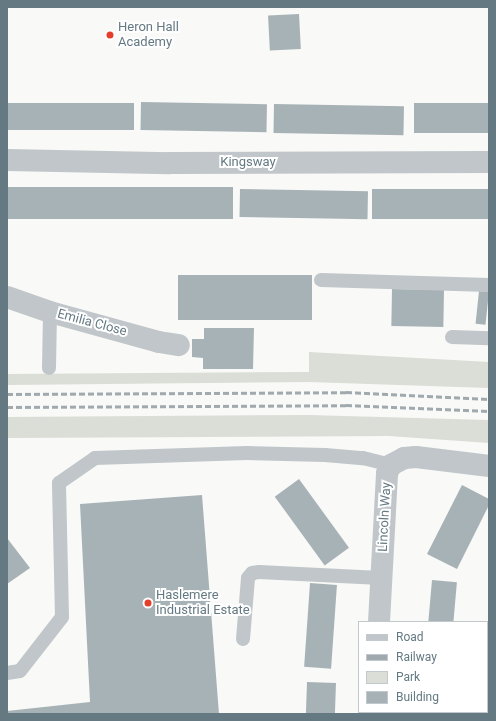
<!DOCTYPE html>
<html>
<head>
<meta charset="utf-8">
<style>
	body { margin:0 }
	#map { position:relative; width:496px; height:721px; overflow:hidden; background:#f9f9f7; font-family:Roboto,sans-serif }
	div>[style] { position:absolute }
	[style*='--x'] { left:calc(var(--x)*1px); top:calc(var(--y)*1px); width:calc(var(--w)*1px); rotate:calc(var(--a)*1deg) }
	.green>* { inset:0; background:#daded6 }
	.building>* { inset:0; background:#a7b2b6; transform-origin:0 0 }
	.service>* { height:14px; margin:-7px; padding:0 7px; transform-origin:7px; border-radius:7px; background:#c0c6c9 }
	.minor>* { height:22px; margin:-11px; padding:0 11px; transform-origin:11px; border-radius:11px; background:#c0c6c9 }
	.rail>* { height:3px; margin-top:-1.5px; transform-origin:0; background:repeating-linear-gradient(90deg,#9fa9ae 0 6px,transparent 0 9px) }
	.dots>* { width:11px; height:11px; translate:-50% -50%; box-sizing:border-box; border:2px solid #fff; border-radius:50% }
	span { translate:-50% -50%; white-space:nowrap; text-align:center; line-height:1.15; -webkit-text-stroke:4px #fff; paint-order:stroke }
	.poi-label { font-size:13px; color:#647982 }
	.left { translate:0 -50%; text-align:left }
	.street-label { font-size:13px; color:#647982 }
	.frame { position:absolute; inset:0; border:8px solid #647982; pointer-events:none }
	.legend { position:absolute; left:358px; top:621px; width:130px; height:92px; box-sizing:border-box; background:#fff; border:1px solid #c1c9cd; margin:0; padding:5px 7px; list-style:none; font-size:12px; color:#647982 }
	.legend li { display:flex; align-items:center; gap:8px; height:20px }
	.legend b { width:20px; border:1px solid #c1c9cd }
</style>
</head>
<body>
<div id="map">
	<div class="green">
		<i style="clip-path:polygon(309px 352px,489px 362px,489px 388px,309px 382px,7px 385px,7px 374px,309px 372px)"></i>
		<i style="clip-path:polygon(308px 415px,489px 420px,489px 443px,389px 436px,7px 438px,7px 417px)"></i>
	</div>
	<div class="building">
		<i style="left:299px;top:14px;width:35px;height:31px;rotate:87deg"></i>
		<i style="left:141px;top:102px;width:126px;height:28px;rotate:1deg"></i>
		<i style="left:7px;top:103px;width:127px;height:27px"></i>
		<i style="left:414px;top:103px;width:75px;height:30px"></i>
		<i style="left:274px;top:104px;width:130px;height:29px;rotate:1deg"></i>
		<i style="left:7px;top:187px;width:226px;height:32px"></i>
		<i style="left:240px;top:189px;width:128px;height:28px;rotate:1deg"></i>
		<i style="left:489px;top:189px;width:30px;height:117px;rotate:90deg"></i>
		<i style="left:178px;top:275px;width:134px;height:45px"></i>
		<i style="left:392px;top:289px;width:52px;height:37px;rotate:1deg"></i>
		<i style="left:479px;top:291px;width:10px;height:33px;rotate:6deg"></i>
		<i style="clip-path:polygon(204px 328px,254px 328px,253px 369px,203px 369px,203px 358px,192px 357px,192px 339px,204px 339px)"></i>
		<i style="left:299px;top:479px;width:85px;height:30px;rotate:54deg"></i>
		<i style="clip-path:polygon(462px 485px,489px 499px,489px 505px,457px 569px,427px 554px)"></i>
		<i style="clip-path:polygon(202px 495px,219px 714px,7px 714px,7px 711px,90px 702px,80px 504px)"></i>
		<i style="clip-path:polygon(7px 538px,30px 568px,7px 584px)"></i>
		<i style="left:432px;top:580px;width:25px;height:42px;rotate:5deg"></i>
		<i style="left:310px;top:583px;width:27px;height:84px;rotate:4deg"></i>
		<i style="left:307px;top:682px;width:29px;height:32px;rotate:2deg"></i>
		<i style="left:425px;top:712px;width:30px;height:2px"></i>
	</div>
	<div class="service">
		<i style="--x:321;--y:280;--w:168;--a:1.7"></i>
		<i style="--x:452;--y:337;--w:37;--a:2"></i>
		<i style="--x:49;--y:368;--w:56;--a:-89"></i>
		<i style="--x:243;--y:639;--w:61;--a:-85.3"></i>
		<i style="--x:248;--y:578;--w:6;--a:-51"></i>
		<i style="--x:252;--y:573;--w:7;--a:-8"></i>
		<i style="--x:259;--y:572;--w:122;--a:2.8"></i>
		<i style="--x:7;--y:673;--w:13;--a:-9"></i>
		<i style="--x:20;--y:671;--w:68;--a:-52.1"></i>
		<i style="--x:62;--y:617;--w:134;--a:-91.3"></i>
		<i style="--x:59;--y:483;--w:44;--a:-34.8"></i>
		<i style="--x:95;--y:458;--w:152;--a:-1.9"></i>
		<i style="--x:247;--y:453;--w:78;--a:1.5"></i>
		<i style="--x:325;--y:455;--w:38;--a:5"></i>
		<i style="--x:363;--y:458;--w:29;--a:14"></i>
	</div>
	<div class="minor">
		<i style="--x:7;--y:160;--w:163;--a:1.1"></i>
		<i style="--x:170;--y:163;--w:319;--a:-0.2"></i>
		<i style="--x:7;--y:297;--w:46;--a:19.2"></i>
		<i style="--x:50;--y:312;--w:113;--a:15.4"></i>
		<i style="--x:159;--y:342;--w:20;--a:9"></i>
		<i style="--x:379;--y:622;--w:149;--a:-86.9"></i>
		<i style="--x:387;--y:473;--w:9;--a:-63"></i>
		<i style="--x:391;--y:465;--w:15;--a:-28"></i>
		<i style="--x:404;--y:458;--w:12;--a:-5"></i>
		<i style="--x:416;--y:457;--w:74;--a:7"></i>
		<i style="--x:375;--y:714;--w:2;--a:-63"></i>
	</div>
	<div class="rail">
		<i style="--x:7;--y:394;--w:339;--a:-0.3"></i>
		<i style="--x:346;--y:392;--w:143;--a:2.8"></i>
		<i style="--x:7;--y:407;--w:339;--a:-0.3"></i>
		<i style="--x:346;--y:405;--w:143;--a:2.4"></i>
	</div>
	<div class="dots">
		<i style="left:110px;top:35px;background:#e53f2b"></i>
		<i style="left:148px;top:603px;background:#e53f2b"></i>
	</div>
	<div class="poi-label">
		<span class="left" style="left:118px;top:35px">Heron Hall<br>Academy</span>
		<span class="left" style="left:156px;top:603px">Haslemere<br>Industrial Estate</span>
	</div>
	<div class="street-label">
		<span style="left:248px;top:162px">Kingsway</span>
		<span style="left:92px;top:323px;rotate:15deg">Emilia Close</span>
		<span style="left:385px;top:517px;rotate:-87deg">Lincoln Way</span>
	</div>
	<div class="frame"></div>
	<ul class="legend">
	<li><b style="height:5px;background:#c0c6c9"></b>Road</li>
	<li><b style="height:5px;background:#9fa9ae"></b>Railway</li>
	<li><b style="height:11px;background:#daded6"></b>Park</li>
	<li><b style="height:11px;background:#a7b2b6"></b>Building</li>
	</ul>
</div>
</body>
</html>
